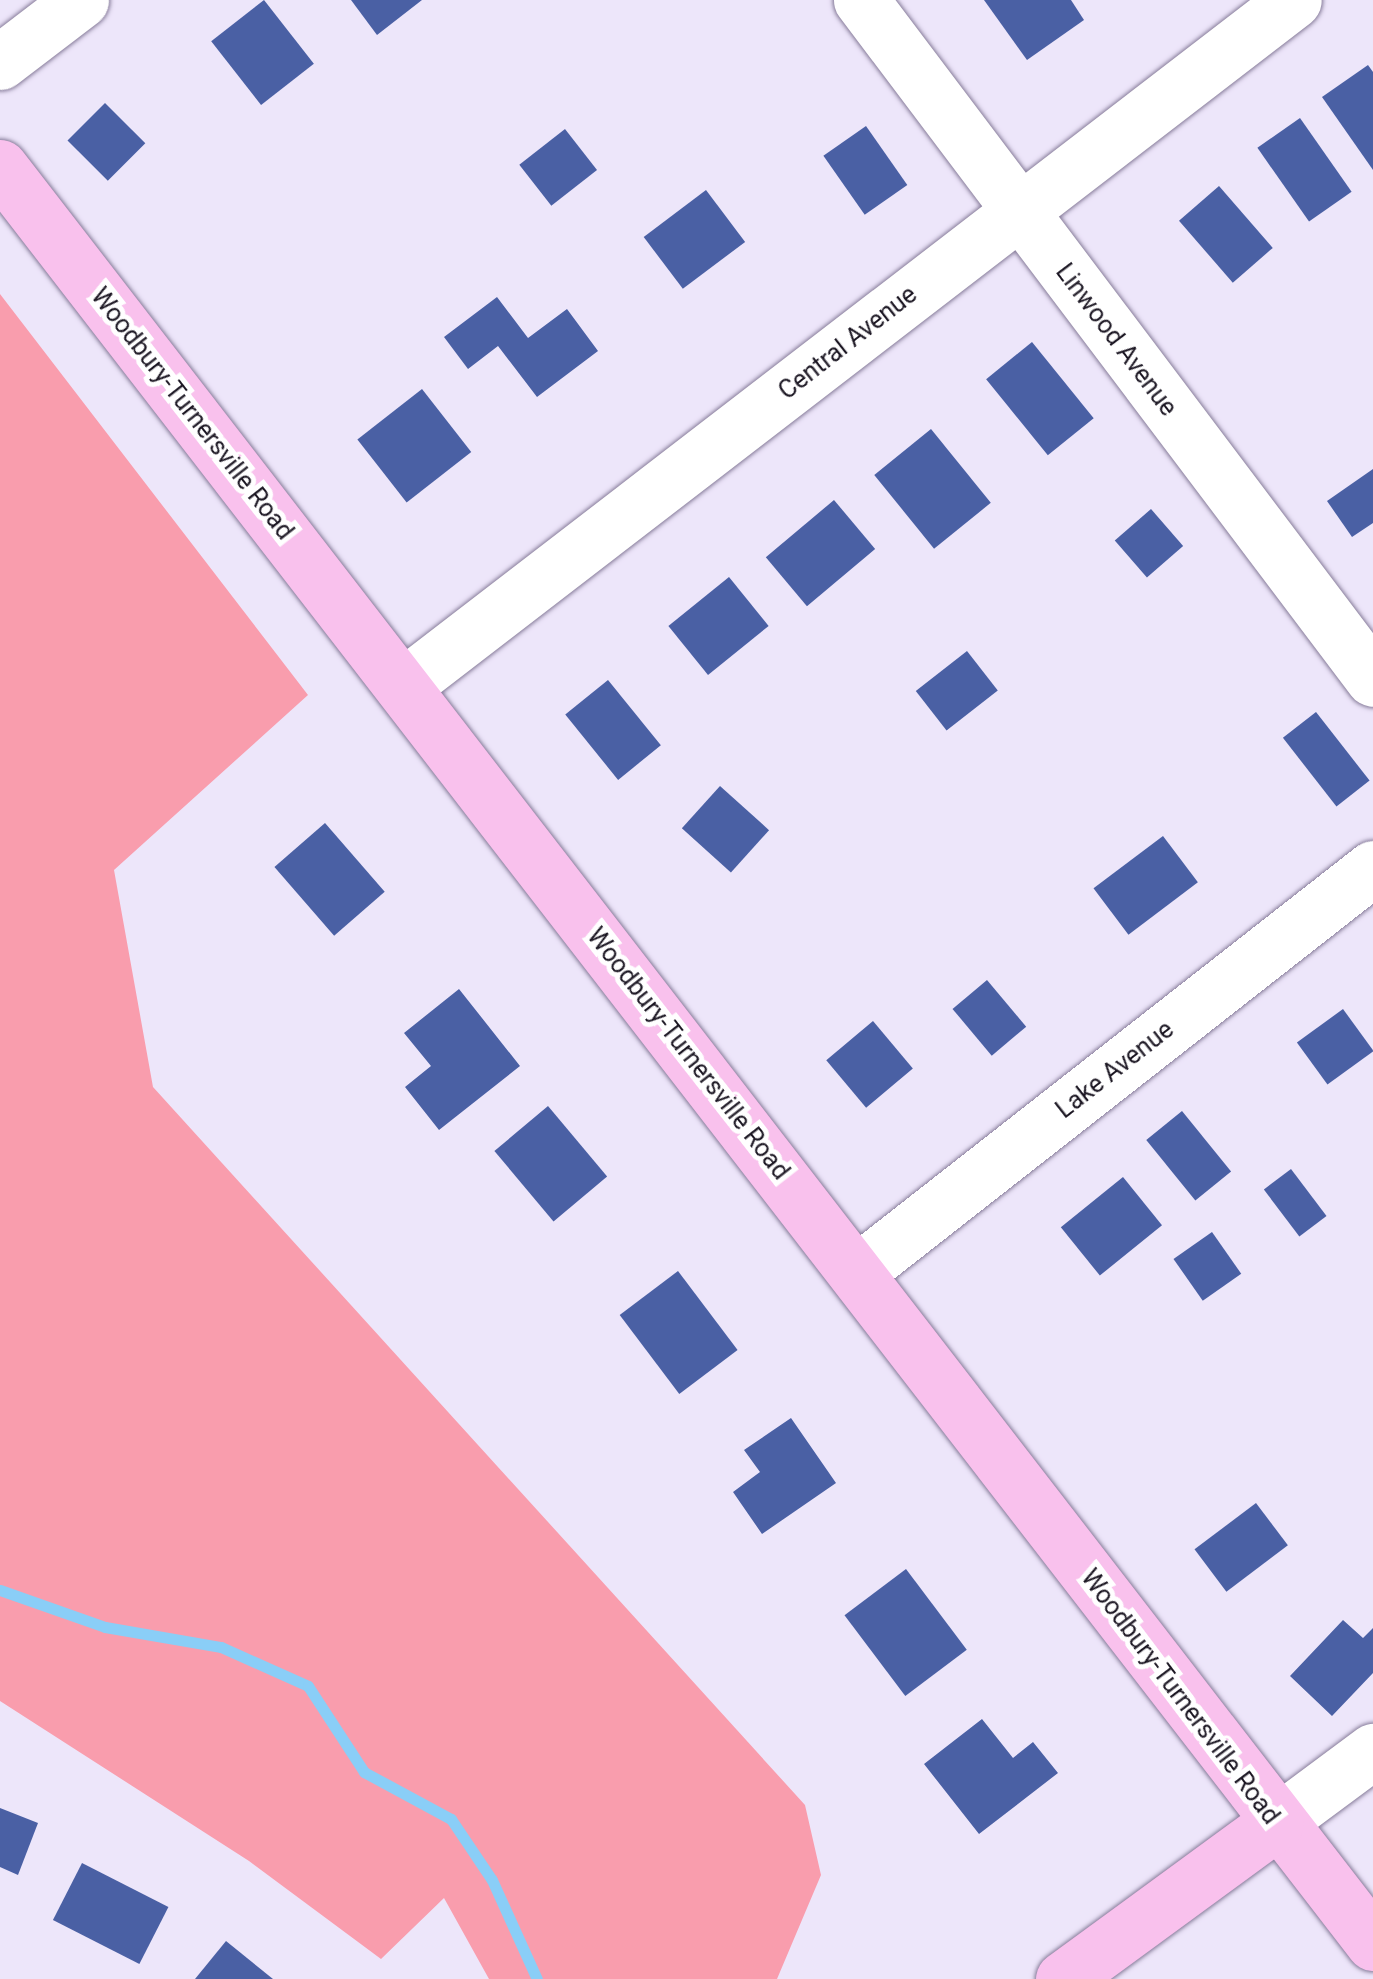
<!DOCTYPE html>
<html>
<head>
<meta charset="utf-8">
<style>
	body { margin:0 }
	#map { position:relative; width:1373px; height:1979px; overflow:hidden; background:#ede6fa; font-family:Roboto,sans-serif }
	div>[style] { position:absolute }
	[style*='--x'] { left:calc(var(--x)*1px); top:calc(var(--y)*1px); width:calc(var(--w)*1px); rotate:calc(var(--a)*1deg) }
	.forest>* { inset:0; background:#f99dad }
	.stream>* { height:11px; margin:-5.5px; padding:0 5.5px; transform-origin:5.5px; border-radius:5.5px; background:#8acef7 }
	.building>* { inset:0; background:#4a60a4; transform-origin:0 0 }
	.roads { filter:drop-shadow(0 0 2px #877c9a) drop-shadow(0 0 2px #877c9a) }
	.minor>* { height:55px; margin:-27.5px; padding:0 27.5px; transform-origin:27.5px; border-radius:27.5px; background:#fff }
	.major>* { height:55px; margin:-27.5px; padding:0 27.5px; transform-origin:27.5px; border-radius:27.5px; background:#f9c1ed }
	span { translate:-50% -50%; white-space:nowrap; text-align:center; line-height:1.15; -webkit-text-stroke:10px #fff; paint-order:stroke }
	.street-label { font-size:25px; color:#1c1723 }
</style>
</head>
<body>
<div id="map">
	<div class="forest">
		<i style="clip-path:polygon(0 294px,308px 695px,114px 870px,153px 1087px,805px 1805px,821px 1875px,777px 1979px,489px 1979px,444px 1898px,381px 1959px,249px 1861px,0 1701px)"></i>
	</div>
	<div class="stream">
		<i style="--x:0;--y:1590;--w:111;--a:19.4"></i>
		<i style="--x:105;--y:1627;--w:118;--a:9.8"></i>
		<i style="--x:221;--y:1647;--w:95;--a:24.1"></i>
		<i style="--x:308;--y:1686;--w:103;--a:56.9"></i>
		<i style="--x:364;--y:1772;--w:99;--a:28.4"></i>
		<i style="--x:451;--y:1819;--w:73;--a:56.1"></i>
		<i style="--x:492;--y:1880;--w:109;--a:65.6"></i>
	</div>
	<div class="building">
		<i style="left:264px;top:0;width:81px;height:67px;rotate:52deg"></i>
		<i style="clip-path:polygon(351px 0,422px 0,377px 35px)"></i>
		<i style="clip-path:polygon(984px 0,1071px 0,1084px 20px,1027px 60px)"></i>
		<i style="clip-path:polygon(1368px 65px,1373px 72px,1373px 170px,1322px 97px)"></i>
		<i style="left:105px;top:103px;width:57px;height:53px;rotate:45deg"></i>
		<i style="left:1300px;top:118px;width:90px;height:52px;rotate:55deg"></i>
		<i style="left:866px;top:126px;width:72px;height:52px;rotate:55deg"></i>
		<i style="left:565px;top:129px;width:52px;height:58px;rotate:52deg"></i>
		<i style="left:1219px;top:186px;width:82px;height:53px;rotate:49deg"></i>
		<i style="left:706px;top:190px;width:65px;height:78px;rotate:53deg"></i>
		<i style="clip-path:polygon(497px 297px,528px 338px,567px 309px,598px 351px,537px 397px,498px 346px,468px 369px,444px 337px)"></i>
		<i style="left:1032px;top:342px;width:98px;height:59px;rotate:51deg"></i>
		<i style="left:422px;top:389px;width:80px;height:82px;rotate:52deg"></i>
		<i style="left:931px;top:429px;width:95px;height:73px;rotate:51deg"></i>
		<i style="clip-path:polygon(1373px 469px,1373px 523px,1352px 537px,1327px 501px)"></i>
		<i style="left:834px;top:500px;width:64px;height:89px;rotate:50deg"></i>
		<i style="left:1151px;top:509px;width:49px;height:48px;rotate:49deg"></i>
		<i style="left:729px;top:577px;width:63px;height:78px;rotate:51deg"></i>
		<i style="left:967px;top:651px;width:50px;height:65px;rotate:52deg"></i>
		<i style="left:608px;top:680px;width:84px;height:55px;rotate:51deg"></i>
		<i style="left:1316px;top:712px;width:87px;height:42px;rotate:52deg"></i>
		<i style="left:720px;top:786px;width:66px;height:57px;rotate:42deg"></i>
		<i style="left:325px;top:823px;width:91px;height:67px;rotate:49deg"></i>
		<i style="left:1163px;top:836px;width:58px;height:87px;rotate:53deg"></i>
		<i style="left:987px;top:980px;width:61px;height:45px;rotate:50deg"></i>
		<i style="clip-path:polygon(459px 989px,520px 1066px,439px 1130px,405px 1087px,431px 1066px,404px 1033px)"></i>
		<i style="left:1343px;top:1009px;width:52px;height:57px;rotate:54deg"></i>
		<i style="left:873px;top:1021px;width:62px;height:61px;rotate:50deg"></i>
		<i style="left:548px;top:1106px;width:92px;height:70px;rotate:50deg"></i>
		<i style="left:1182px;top:1111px;width:78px;height:46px;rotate:51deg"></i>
		<i style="left:1291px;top:1169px;width:59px;height:34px;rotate:53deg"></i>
		<i style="left:1123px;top:1177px;width:62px;height:80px;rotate:51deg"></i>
		<i style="left:1212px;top:1232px;width:51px;height:47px;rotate:55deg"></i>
		<i style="left:678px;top:1271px;width:99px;height:73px;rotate:53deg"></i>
		<i style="clip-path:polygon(791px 1418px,836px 1483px,762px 1534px,733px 1492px,760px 1472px,744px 1450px)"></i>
		<i style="left:1256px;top:1503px;width:53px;height:77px;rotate:53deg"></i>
		<i style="left:906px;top:1569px;width:101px;height:77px;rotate:53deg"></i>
		<i style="clip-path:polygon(1343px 1620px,1363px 1638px,1373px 1628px,1373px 1673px,1332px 1716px,1290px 1676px)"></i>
		<i style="clip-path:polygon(982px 1719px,1013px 1758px,1033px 1742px,1058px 1773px,979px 1834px,924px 1764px)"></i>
		<i style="clip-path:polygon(0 1808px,38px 1823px,18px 1875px,0 1867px)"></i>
		<i style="left:82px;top:1863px;width:97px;height:64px;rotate:27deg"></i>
		<i style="clip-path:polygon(226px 1941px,273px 1979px,195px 1979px)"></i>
	</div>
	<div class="roads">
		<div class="minor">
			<i style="--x:861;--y:0;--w:850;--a:52.98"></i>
			<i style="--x:0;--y:62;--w:102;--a:-37.4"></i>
			<i style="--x:403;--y:686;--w:1124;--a:-37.59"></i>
			<i style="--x:857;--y:1272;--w:655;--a:-38.06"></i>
			<i style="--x:1276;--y:1823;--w:121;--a:-36.6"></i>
		</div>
		<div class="major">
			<i style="--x:0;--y:167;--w:2245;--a:52.29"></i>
			<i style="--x:1063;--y:1979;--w:264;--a:-36.2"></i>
		</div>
	</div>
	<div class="street-label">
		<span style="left:1116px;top:340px;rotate:53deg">Linwood Avenue</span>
		<span style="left:848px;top:343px;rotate:-38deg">Central Avenue</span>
		<span style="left:192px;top:414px;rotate:52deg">Woodbury-Turnersville Road</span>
		<span style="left:688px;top:1054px;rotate:52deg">Woodbury-Turnersville Road</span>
		<span style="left:1115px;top:1070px;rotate:-38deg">Lake Avenue</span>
		<span style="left:1180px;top:1697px;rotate:53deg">Woodbury-Turnersville Road</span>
	</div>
</div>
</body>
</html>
